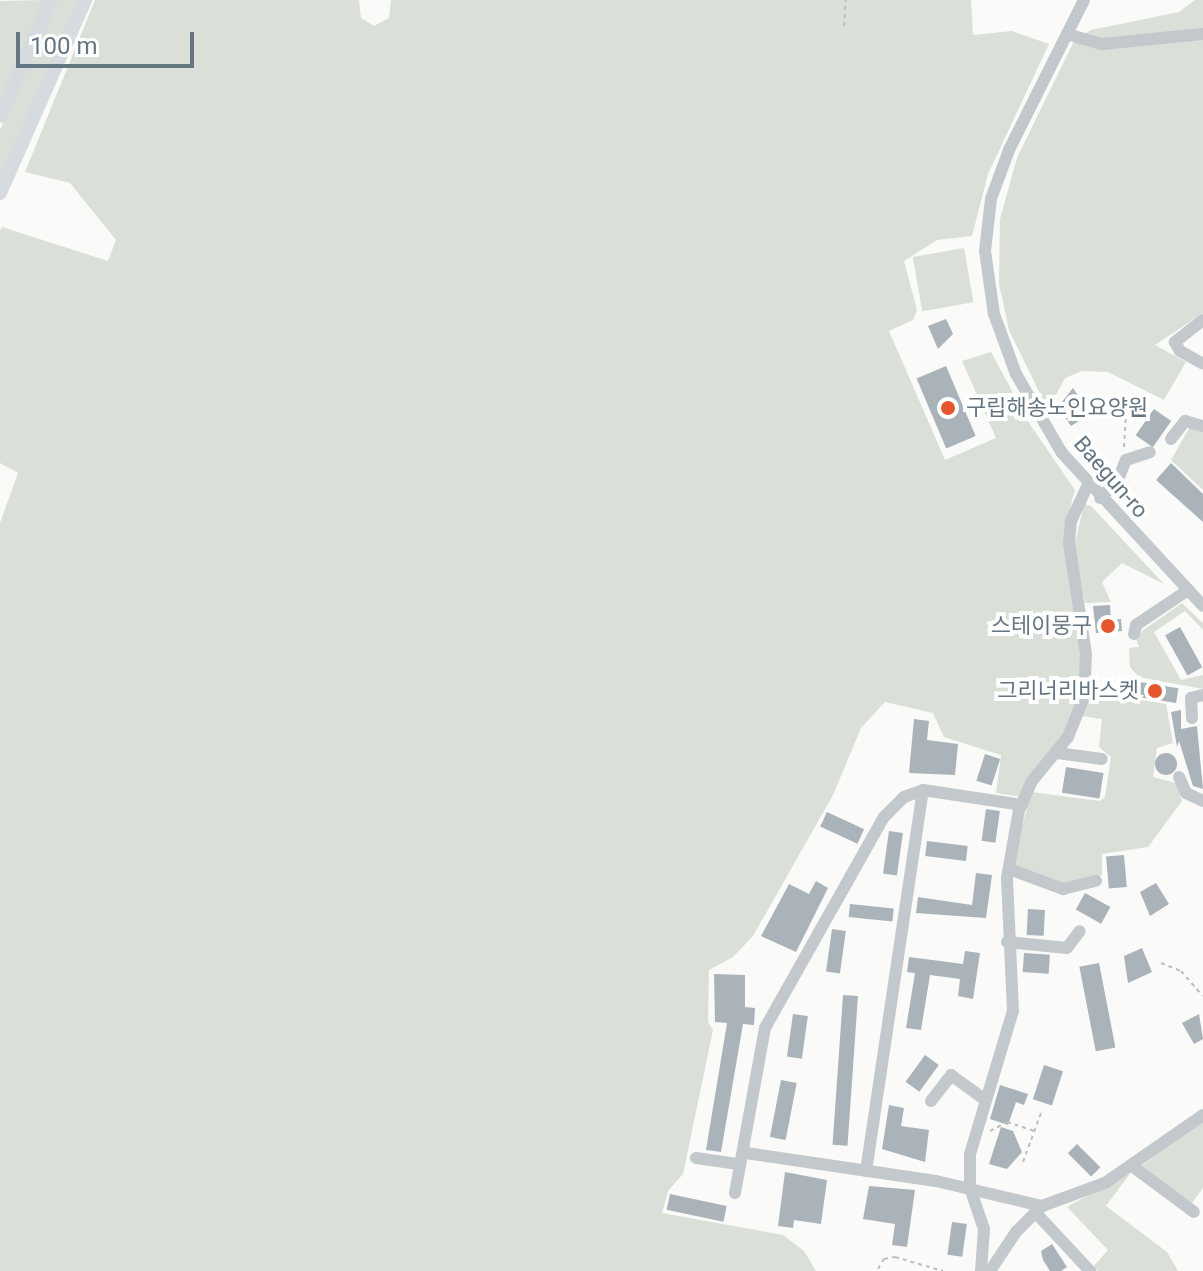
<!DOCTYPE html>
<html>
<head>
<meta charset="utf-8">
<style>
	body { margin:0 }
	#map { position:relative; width:1203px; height:1271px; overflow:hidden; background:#fafaf8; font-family:Roboto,"Noto Sans KR",sans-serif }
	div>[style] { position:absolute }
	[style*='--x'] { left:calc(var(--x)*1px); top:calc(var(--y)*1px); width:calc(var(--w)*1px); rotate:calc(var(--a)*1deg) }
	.green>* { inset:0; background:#dadfd7; transform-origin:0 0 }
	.building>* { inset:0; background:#aab3b9; transform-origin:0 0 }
	.round { border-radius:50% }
	.path>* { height:2px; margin-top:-1px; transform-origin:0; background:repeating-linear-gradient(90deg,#bbbfc2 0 4px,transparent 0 8px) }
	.minor>* { height:12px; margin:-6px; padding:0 6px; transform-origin:6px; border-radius:6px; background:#c3c8cc }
	.major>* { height:14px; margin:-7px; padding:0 7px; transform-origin:7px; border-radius:7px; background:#d6dbdf }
	.dots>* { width:22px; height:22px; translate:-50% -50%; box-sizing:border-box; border:4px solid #fff; border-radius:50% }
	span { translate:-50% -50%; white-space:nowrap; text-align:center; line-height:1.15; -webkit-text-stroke:8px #fff; paint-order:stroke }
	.poi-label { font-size:22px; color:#657683 }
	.left { translate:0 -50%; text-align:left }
	.right { translate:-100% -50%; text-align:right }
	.street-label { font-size:22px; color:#657683 }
	.scale { position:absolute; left:16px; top:32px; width:178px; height:36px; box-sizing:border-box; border:4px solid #657683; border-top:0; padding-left:10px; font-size:24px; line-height:28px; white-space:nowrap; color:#657683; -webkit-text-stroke:6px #fff; paint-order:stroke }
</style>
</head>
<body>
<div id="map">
	<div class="green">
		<i style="clip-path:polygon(44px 0,0 101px,0 1px)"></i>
		<i style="clip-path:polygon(56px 0,79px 0,0 179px,0 130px)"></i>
		<i style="clip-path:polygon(95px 0,359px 0,361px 18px,374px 26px,389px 18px,391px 0,971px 0,973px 35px,1012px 31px,1049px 44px,988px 174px,972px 236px,937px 240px,904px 261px,917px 310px,913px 320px,889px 331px,945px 460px,996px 438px,962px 361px,991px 352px,1031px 426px,1075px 490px,1066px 523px,1083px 655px,1081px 692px,1070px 727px,1022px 797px,996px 793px,1001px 755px,944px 737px,933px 713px,885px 702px,861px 728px,833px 795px,753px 936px,733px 957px,709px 970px,708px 1022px,713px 1030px,683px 1174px,668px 1191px,662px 1213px,783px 1235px,804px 1251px,816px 1271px,0 1271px,0 523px,18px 473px,0 463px,0 231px,2px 227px,108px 261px,116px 240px,70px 183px,25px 172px)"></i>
		<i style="clip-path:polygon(1195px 0,1203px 0,1203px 313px,1155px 345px,1186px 362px,1164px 400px,1108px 372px,1082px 371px,1065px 378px,1048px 410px,1009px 330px,999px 284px,1000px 219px,1017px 158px,1074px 41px,1091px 30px,1179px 12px)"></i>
		<i style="left:964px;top:248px;width:55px;height:52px;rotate:80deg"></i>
		<i style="clip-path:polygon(1190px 427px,1203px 430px,1203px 490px,1171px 460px)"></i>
		<i style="clip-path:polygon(1084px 504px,1091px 506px,1164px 584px,1122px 563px,1102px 582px,1111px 602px,1085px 603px,1074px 548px)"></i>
		<i style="clip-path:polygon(1182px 603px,1203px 623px,1203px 630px,1185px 611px,1154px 632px,1181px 680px,1203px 675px,1203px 689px,1139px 677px,1130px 667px,1129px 648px,1139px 647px,1135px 636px)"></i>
		<i style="clip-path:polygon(1092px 692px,1166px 704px,1173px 743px,1157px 748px,1153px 777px,1176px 783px,1182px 801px,1148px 847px,1102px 854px,1102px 875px,1068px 885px,1017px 870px,1013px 861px,1031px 792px,1100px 801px,1105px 797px,1111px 757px,1099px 747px,1102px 719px,1082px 716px)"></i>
		<i style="clip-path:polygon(1203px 1119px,1203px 1188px,1192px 1203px,1139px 1168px)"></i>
		<i style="clip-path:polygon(1132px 1171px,1106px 1206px,1167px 1252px,1178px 1271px,1098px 1271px,1093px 1267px,1108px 1250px,1067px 1207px)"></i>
	</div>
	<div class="building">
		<i style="clip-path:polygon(946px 319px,953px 334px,938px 349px,928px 326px)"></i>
		<i style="left:946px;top:366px;width:76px;height:32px;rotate:67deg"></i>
		<i style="clip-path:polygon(1073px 388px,1090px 414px,1071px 426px,1058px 407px)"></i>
		<i style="left:1154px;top:409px;width:21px;height:32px;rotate:35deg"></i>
		<i style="clip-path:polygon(1171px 463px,1203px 494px,1203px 522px,1156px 480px)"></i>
		<i style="clip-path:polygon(1110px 605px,1111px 620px,1121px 619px,1122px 631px,1096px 633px,1093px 606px)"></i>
		<i style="left:1180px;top:627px;width:46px;height:17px;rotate:61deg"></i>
		<i style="left:1133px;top:681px;width:46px;height:15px;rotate:9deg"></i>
		<i style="clip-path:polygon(1181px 710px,1181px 729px,1197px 726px,1203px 789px,1193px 786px,1179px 741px,1177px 747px,1171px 712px)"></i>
		<i style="clip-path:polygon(914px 719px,929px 721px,927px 740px,958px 744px,955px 775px,909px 773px)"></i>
		<i class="round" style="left:1155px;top:753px;width:22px;height:22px"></i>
		<i style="left:985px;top:754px;width:16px;height:28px;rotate:18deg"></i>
		<i style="left:1066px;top:767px;width:38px;height:26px;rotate:9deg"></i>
		<i style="left:986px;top:809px;width:14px;height:32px;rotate:8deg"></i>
		<i style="left:827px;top:812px;width:41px;height:16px;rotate:25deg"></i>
		<i style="left:889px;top:831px;width:14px;height:43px;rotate:8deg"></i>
		<i style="left:927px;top:841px;width:41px;height:15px;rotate:7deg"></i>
		<i style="left:1124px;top:855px;width:32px;height:18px;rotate:85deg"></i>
		<i style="clip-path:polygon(976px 873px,992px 875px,986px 918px,916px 913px,918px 897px,972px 905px)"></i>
		<i style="clip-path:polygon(816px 881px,828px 888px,796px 952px,761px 936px,789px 884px,809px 894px)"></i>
		<i style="clip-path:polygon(1156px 883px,1169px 904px,1150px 916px,1140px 892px)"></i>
		<i style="left:1085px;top:893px;width:29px;height:19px;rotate:29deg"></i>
		<i style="left:850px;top:904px;width:44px;height:13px;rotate:6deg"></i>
		<i style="left:1028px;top:909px;width:17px;height:26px;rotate:3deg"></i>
		<i style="left:832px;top:929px;width:14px;height:43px;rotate:8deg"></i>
		<i style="clip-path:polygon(1142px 948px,1152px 972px,1128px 983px,1124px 956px)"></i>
		<i style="clip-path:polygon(965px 951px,980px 953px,973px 999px,958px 996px,960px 979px,930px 975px,921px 1030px,906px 1028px,915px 973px,907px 972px,909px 957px,963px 964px)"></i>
		<i style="left:1024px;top:953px;width:26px;height:19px;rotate:4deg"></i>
		<i style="left:1099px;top:963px;width:86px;height:20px;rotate:79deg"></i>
		<i style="clip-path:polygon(714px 974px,745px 975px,745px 1007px,755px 1008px,754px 1025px,743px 1024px,721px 1152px,706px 1150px,727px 1023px,715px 1022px)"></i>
		<i style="left:843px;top:995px;width:15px;height:150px;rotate:4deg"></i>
		<i style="left:793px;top:1014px;width:15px;height:43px;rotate:8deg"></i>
		<i style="clip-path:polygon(1199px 1014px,1203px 1039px,1194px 1044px,1182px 1023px)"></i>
		<i style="left:925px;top:1055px;width:17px;height:33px;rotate:36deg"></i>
		<i style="left:1044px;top:1065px;width:20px;height:36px;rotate:18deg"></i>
		<i style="left:781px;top:1080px;width:16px;height:58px;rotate:11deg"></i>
		<i style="clip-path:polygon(1000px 1085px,1028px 1094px,1024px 1105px,1016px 1102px,1008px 1125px,990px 1119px)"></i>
		<i style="clip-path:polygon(889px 1105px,904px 1108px,901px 1126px,929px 1130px,925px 1162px,882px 1149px)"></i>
		<i style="clip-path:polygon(1001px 1127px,1013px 1131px,1022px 1152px,1007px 1169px,989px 1164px)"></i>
		<i style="left:1077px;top:1144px;width:33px;height:13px;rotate:45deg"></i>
		<i style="clip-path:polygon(785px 1172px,827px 1180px,821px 1224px,794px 1220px,793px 1228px,778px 1226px)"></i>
		<i style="clip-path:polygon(869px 1186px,915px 1190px,907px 1247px,892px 1245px,895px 1224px,863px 1219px)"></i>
		<i style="left:670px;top:1194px;width:58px;height:16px;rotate:12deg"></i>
		<i style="left:952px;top:1222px;width:15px;height:33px;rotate:8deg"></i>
		<i style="clip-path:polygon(1052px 1244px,1067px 1267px,1061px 1271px,1050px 1271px,1043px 1260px,1041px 1251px)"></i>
	</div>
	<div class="path">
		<i style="--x:844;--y:26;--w:26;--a:-86"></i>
		<i style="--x:1124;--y:447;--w:49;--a:-86.5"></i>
		<i style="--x:1161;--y:963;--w:22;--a:22"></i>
		<i style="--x:1181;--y:971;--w:33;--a:49"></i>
		<i style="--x:990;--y:1131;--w:19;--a:-28"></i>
		<i style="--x:1007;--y:1122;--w:29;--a:18"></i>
		<i style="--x:1023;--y:1162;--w:52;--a:-69.8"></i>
		<i style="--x:878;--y:1269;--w:12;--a:-59"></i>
		<i style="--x:884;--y:1259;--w:11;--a:-10"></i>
		<i style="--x:895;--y:1257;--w:50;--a:16.3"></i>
	</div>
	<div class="minor">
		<i style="--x:1084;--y:0;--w:168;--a:116.6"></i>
		<i style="--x:1009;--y:150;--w:52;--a:110.2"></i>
		<i style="--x:991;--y:199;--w:52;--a:96.6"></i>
		<i style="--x:985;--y:251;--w:64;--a:81.9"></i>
		<i style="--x:994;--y:314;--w:64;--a:69.9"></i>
		<i style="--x:1016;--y:374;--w:91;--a:59.8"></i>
		<i style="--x:1062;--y:453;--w:208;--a:47.3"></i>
		<i style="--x:1067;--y:34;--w:36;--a:16"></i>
		<i style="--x:1102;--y:44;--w:101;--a:-5.7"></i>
		<i style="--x:1203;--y:320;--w:36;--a:142"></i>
		<i style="--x:1175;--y:342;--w:10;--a:61"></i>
		<i style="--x:1180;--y:351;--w:26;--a:29"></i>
		<i style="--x:1171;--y:439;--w:23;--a:-52"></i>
		<i style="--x:1185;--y:421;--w:19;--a:16"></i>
		<i style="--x:1100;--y:498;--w:23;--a:-43"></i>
		<i style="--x:1117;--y:482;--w:24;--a:-68"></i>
		<i style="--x:1126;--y:460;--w:25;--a:-18"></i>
		<i style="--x:1134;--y:634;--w:9;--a:-77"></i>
		<i style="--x:1136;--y:625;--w:63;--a:-33.9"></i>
		<i style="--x:1192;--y:718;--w:20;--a:-93"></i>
		<i style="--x:1191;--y:698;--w:12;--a:-14"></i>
		<i style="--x:1057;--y:753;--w:45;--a:7.6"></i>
		<i style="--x:1179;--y:777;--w:17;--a:66"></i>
		<i style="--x:1186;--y:793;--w:19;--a:25"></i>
		<i style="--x:1009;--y:869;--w:58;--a:20.3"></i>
		<i style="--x:1063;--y:889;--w:34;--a:-14"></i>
		<i style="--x:1007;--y:942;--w:60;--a:5.7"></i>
		<i style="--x:1067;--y:948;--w:21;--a:-53"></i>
		<i style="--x:931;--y:1101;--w:33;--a:-52"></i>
		<i style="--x:951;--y:1075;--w:41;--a:36"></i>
		<i style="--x:746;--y:1153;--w:192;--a:8.4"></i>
		<i style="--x:936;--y:1181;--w:109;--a:13.3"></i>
		<i style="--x:1042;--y:1206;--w:67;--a:-20.1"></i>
		<i style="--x:1105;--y:1183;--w:119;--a:-34.8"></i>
		<i style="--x:696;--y:1158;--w:41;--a:8.3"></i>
		<i style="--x:1132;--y:1166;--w:77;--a:36.6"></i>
		<i style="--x:866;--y:1171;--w:385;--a:-81.5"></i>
		<i style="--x:735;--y:1193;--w:168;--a:-79.7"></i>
		<i style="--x:765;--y:1028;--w:242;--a:-60.6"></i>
		<i style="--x:884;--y:817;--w:28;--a:-45"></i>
		<i style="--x:904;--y:797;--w:20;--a:-20"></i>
		<i style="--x:923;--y:790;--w:100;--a:8.6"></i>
		<i style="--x:1035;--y:1212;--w:81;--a:47"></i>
		<i style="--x:981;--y:1271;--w:42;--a:-85.9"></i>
		<i style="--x:984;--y:1229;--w:43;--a:-108.9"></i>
		<i style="--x:970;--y:1188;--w:34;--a:-90"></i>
		<i style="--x:970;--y:1154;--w:149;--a:-73.3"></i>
		<i style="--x:1013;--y:1011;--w:133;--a:-92.6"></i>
		<i style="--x:1007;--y:878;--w:69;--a:-80"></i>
		<i style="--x:1019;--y:810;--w:32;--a:-66"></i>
		<i style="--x:1032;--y:781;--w:57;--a:-50.7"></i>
		<i style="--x:1068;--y:737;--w:43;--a:-68.2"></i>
		<i style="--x:1084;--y:697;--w:43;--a:-87.3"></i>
		<i style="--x:1086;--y:654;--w:112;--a:-98.7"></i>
		<i style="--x:1069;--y:543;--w:22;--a:-85"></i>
		<i style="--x:1071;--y:521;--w:40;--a:-65"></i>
		<i style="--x:990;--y:1271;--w:47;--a:-56.3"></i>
		<i style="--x:1016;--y:1232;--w:37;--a:-45"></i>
	</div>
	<div class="major">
		<i style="--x:0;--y:116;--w:127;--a:-66.3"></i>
		<i style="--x:0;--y:193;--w:211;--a:-66.2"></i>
	</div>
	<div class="dots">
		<i style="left:948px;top:408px;background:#e4572e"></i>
		<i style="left:1108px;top:626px;background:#e4572e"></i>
		<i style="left:1155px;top:691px;background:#e4572e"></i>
	</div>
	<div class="poi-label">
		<span class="left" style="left:966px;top:408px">구립해송노인요양원</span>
		<span class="right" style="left:1092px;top:626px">스테이뭉구</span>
		<span class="right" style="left:1139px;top:691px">그리너리바스켓</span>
	</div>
	<div class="street-label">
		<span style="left:1111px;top:477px;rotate:49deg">Baegun-ro</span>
	</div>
	<div class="scale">100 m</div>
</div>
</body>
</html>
